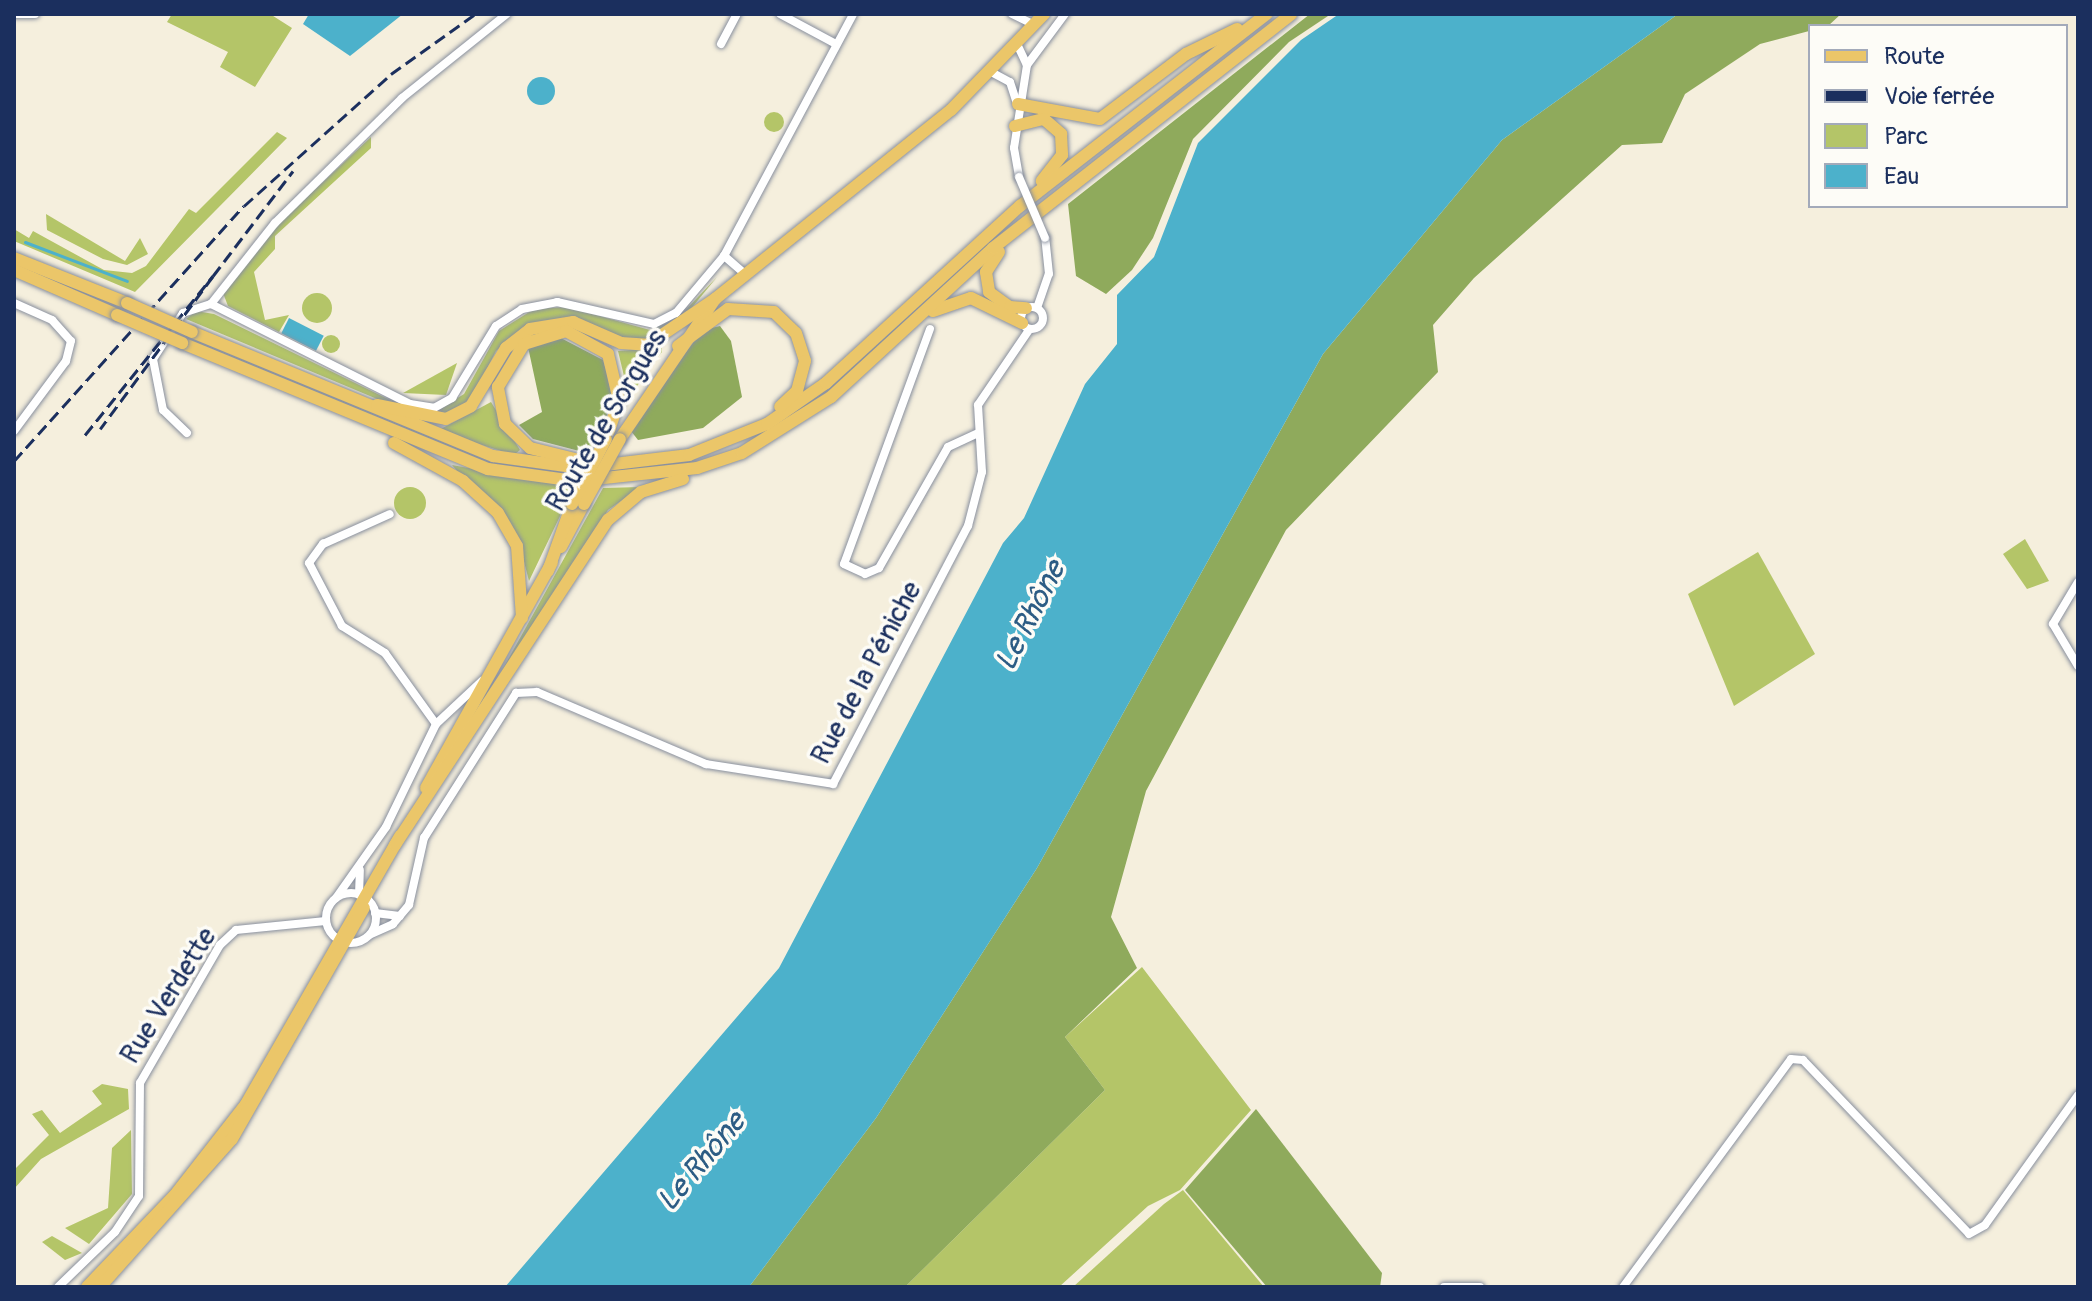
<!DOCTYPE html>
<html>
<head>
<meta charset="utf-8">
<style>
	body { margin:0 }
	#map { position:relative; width:2092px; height:1301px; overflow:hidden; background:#f5efdd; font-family:Pangolin,sans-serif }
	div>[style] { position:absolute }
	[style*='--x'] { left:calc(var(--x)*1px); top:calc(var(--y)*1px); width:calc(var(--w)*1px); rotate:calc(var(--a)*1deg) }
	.green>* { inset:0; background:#b4c568 }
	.round { border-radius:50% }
	.forest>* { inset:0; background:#8faa5c }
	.water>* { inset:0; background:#4cb1cb; transform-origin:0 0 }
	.stream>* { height:3px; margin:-1.5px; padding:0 1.5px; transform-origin:1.5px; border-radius:1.5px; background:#4cb1cb }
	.roads { filter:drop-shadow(0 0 2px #888f9e) drop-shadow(0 0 2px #888f9e) }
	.minor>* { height:8px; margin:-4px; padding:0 4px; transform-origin:4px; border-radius:4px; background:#fff }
	.minor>.ring { margin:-4px; padding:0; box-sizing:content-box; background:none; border:8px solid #fff; border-radius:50% }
	.primary>* { height:12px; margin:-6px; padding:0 6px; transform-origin:6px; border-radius:6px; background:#ebc669 }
	.trunk>* { height:12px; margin:-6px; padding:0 6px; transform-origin:6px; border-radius:6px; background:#ebc669 }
	.rail>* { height:3px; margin-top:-1.5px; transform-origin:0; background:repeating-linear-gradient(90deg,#1b2f5e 0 12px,transparent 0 18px) }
	.bridges { filter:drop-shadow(0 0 2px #888f9e) drop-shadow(0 0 2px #888f9e) }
	.minor-bridge>* { height:8px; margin:-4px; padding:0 4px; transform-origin:4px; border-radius:4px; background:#fff }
	.primary-bridge>* { height:12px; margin:-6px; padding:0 6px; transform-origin:6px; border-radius:6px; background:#ebc669 }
	.trunk-bridge>* { height:12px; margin:-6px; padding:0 6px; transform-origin:6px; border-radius:6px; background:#ebc669 }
	span { translate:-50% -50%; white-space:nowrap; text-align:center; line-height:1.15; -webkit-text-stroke:7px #fdfcf7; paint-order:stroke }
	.street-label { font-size:28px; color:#1b2f5e }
	.water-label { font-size:30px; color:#2c5c84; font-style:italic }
	.frame { position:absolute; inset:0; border:16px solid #1b2f5e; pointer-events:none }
	.legend { position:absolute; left:1808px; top:24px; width:260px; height:184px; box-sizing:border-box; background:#fdfcf7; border:2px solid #a3aaba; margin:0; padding:10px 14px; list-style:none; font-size:24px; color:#1b2f5e }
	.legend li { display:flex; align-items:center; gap:16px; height:40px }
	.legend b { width:40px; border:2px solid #a3aaba }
</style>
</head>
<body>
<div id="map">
	<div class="green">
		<i style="clip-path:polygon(172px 14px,270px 14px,292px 28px,255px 87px,220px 67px,228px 52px,167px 22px)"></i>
		<i class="round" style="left:764px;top:112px;width:20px;height:20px"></i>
		<i style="clip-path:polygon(277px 132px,287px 138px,135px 292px,14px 241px,14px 229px,29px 238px,33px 231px,104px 270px,132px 273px,146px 266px,189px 209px,196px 213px)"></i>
		<i style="clip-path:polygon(371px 137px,371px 148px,275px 236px,275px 249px,254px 272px,265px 320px,289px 315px,279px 332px,228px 306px,223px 293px,277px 225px)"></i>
		<i style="clip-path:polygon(46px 214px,125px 261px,140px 238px,148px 254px,127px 265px,103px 259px,47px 230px)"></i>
		<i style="clip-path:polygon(717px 277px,680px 322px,651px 341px,620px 338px,570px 317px,523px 327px,496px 351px,472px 398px,449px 414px,401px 409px,186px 319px,196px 311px,214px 314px,392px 401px,435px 412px,464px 394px,499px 331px,534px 309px,567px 307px,650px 330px,677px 319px)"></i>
		<i class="round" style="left:302px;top:293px;width:30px;height:30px"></i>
		<i class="round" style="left:322px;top:335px;width:18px;height:18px"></i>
		<i style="clip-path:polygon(662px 348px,662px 352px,629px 397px,618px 351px)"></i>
		<i style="clip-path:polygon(457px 363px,446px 395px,403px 393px)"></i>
		<i style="clip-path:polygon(491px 402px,520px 450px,514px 455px,437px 431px)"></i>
		<i style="clip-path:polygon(452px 465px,574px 487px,529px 581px,519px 542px)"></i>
		<i class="round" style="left:394px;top:487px;width:32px;height:32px"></i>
		<i style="clip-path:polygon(641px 487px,608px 510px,499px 676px,603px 488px)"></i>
		<i style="clip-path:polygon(2025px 539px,2049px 581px,2027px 589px,2003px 554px)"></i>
		<i style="clip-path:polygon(1758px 552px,1815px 654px,1734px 706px,1688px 594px)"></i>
		<i style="clip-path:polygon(1142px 967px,1251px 1110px,1180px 1190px,1148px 1206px,1059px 1287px,905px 1287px,1105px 1090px,1065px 1037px)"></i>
		<i style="clip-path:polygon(102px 1084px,128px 1089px,129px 1109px,41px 1159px,14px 1189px,14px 1170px,49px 1135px,32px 1114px,42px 1110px,60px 1133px,102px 1104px,92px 1091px)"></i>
		<i style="clip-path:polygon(131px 1130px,132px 1194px,89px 1244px,65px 1228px,108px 1208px,112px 1148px)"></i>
		<i style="clip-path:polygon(1183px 1190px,1264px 1287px,1073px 1287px,1164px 1204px)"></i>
		<i style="clip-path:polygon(52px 1236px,82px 1253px,65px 1260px,42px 1242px)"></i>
	</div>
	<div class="forest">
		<i style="clip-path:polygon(1310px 14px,1331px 14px,1289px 42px,1193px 139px,1153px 238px,1132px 270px,1106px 294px,1076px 276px,1068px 204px)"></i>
		<i style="clip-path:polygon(1678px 14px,1841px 14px,1828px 26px,1760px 44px,1685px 94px,1662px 143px,1622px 145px,1474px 278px,1433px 325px,1438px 372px,1286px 530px,1146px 791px,1111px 917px,1137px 968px,1065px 1037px,1105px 1090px,905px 1287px,749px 1287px,876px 1118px,1037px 868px,1323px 354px,1502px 140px)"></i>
		<i style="clip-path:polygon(720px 326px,731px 341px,742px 397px,703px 428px,638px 440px,631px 431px,663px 382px,703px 330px)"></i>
		<i style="clip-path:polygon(559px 337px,603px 360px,612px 389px,602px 439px,583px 452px,533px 439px,519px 425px,542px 412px,528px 347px)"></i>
		<i style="clip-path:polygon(1256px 1109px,1382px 1273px,1380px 1287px,1267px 1287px,1185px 1190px)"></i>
	</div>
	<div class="water">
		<i style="clip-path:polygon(309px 14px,403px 14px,350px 56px,303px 24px)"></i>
		<i style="clip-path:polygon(1339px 14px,1678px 14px,1502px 140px,1323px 354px,1037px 868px,876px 1118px,749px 1287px,505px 1287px,779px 968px,1003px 543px,1024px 518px,1085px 384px,1117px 344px,1117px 295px,1154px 257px,1198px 143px,1301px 40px)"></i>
		<i class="round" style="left:527px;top:77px;width:28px;height:28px"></i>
		<i style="left:289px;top:318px;width:39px;height:17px;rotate:27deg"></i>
	</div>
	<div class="stream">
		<i style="--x:25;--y:242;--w:109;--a:20.9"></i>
	</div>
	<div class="roads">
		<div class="minor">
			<i style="--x:15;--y:14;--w:20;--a:0"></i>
			<i style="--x:780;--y:14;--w:64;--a:28.2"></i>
			<i style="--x:1012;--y:14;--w:25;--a:26"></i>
			<i style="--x:721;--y:44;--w:34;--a:-62"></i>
			<i style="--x:1018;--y:46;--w:21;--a:65"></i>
			<i style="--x:1027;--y:65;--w:84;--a:98.9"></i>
			<i style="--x:1014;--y:148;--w:29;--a:80"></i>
			<i style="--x:1027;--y:65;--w:64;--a:-53.3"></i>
			<i style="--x:993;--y:73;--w:19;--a:28"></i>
			<i style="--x:1010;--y:82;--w:22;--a:72"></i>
			<i style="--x:745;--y:274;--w:28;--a:-139"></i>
			<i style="--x:724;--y:256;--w:274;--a:-61.9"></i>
			<i style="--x:14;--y:303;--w:42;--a:24.1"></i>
			<i style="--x:52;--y:320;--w:28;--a:48"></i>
			<i style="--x:71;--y:341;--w:21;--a:104"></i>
			<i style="--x:66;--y:361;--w:87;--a:126.6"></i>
			<i style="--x:211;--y:304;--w:223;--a:26.7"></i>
			<i style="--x:410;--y:404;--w:24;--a:9"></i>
			<i style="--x:434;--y:408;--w:21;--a:-29"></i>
			<i style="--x:452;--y:398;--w:84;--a:-58.6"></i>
			<i style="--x:496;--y:326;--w:31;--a:-33"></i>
			<i style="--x:522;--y:309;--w:36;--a:-11"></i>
			<i style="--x:557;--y:302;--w:99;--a:12.8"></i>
			<i style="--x:654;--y:324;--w:25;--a:-27"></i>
			<i style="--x:676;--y:313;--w:75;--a:-49.9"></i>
			<i class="ring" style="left:1021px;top:307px;width:14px;height:14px"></i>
			<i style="--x:1037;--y:308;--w:36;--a:-71"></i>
			<i style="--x:1049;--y:274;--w:36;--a:-96"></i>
			<i style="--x:930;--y:329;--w:250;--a:110.1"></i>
			<i style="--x:844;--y:564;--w:23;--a:25"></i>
			<i style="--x:865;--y:574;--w:15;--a:-23"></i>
			<i style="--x:879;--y:568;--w:139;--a:-60.3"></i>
			<i style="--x:948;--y:447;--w:33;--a:-25"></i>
			<i style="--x:187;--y:433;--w:33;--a:-136"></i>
			<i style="--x:163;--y:410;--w:52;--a:-101.1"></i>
			<i style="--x:153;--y:359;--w:55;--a:-56.9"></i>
			<i style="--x:183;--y:313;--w:29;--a:-18"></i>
			<i style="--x:211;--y:304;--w:103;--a:-51.7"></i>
			<i style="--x:275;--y:223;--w:178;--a:-44.5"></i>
			<i style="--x:402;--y:98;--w:134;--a:-38.7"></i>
			<i style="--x:2078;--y:582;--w:49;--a:120.8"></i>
			<i style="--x:2053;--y:624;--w:49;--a:59.2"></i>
			<i style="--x:436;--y:724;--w:63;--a:-43.1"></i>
			<i class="ring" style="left:326px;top:893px;width:42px;height:42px"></i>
			<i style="--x:359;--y:895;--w:25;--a:-88"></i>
			<i style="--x:336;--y:898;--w:87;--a:-54.8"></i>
			<i style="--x:386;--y:827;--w:114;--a:-64.1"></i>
			<i style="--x:436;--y:724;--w:87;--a:-125.7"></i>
			<i style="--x:385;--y:653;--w:51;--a:-147.9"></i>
			<i style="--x:342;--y:626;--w:71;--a:-117.6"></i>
			<i style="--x:309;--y:563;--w:24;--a:-54"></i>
			<i style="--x:323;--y:544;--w:73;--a:-24.1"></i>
			<i style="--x:375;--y:913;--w:25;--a:7"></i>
			<i style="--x:371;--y:934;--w:24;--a:-24"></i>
			<i style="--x:393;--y:924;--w:25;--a:-50"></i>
			<i style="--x:409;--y:905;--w:69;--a:-77.4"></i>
			<i style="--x:424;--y:838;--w:172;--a:-57.6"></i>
			<i style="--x:516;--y:693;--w:21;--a:-3"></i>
			<i style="--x:537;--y:692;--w:184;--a:23.1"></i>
			<i style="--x:706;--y:764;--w:129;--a:8.9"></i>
			<i style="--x:833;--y:784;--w:291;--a:-62.4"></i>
			<i style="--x:968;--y:526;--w:56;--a:-75.5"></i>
			<i style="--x:982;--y:472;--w:67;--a:-93.4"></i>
			<i style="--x:978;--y:405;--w:91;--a:-55.8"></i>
			<i style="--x:58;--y:1287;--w:79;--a:-44"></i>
			<i style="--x:115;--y:1232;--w:43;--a:-56.3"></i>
			<i style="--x:139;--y:1196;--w:113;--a:-89.5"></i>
			<i style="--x:140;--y:1083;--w:160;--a:-59.9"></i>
			<i style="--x:220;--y:945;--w:22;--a:-43"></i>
			<i style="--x:236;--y:930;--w:90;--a:-5.7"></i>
			<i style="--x:1444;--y:1287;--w:36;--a:0"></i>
			<i style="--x:1623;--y:1287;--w:283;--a:-53.6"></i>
			<i style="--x:1791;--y:1059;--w:12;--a:5"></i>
			<i style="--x:1803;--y:1060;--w:240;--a:46.3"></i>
			<i style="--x:1969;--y:1234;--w:18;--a:-29"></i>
			<i style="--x:1985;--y:1225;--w:160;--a:-54.4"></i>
		</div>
		<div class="primary">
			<i style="--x:620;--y:439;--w:169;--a:-55.8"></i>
			<i style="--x:715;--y:299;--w:302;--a:-38.7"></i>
			<i style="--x:951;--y:110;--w:134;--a:-45.9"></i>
			<i style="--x:561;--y:547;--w:49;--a:-61.9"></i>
			<i style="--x:426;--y:788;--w:258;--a:-60.8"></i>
			<i style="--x:87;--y:1287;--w:127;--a:-46.3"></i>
			<i style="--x:175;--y:1195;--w:115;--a:-52"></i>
			<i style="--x:246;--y:1104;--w:309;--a:-60.1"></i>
			<i style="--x:100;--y:1287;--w:198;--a:-48.3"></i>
			<i style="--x:232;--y:1139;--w:266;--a:-60.3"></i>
		</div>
		<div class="trunk">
			<i style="--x:1018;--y:104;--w:83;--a:10.4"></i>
			<i style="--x:1100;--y:119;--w:108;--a:-37.1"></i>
			<i style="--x:1186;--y:54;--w:57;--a:-26.1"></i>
			<i style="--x:1015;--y:126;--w:30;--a:-14"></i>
			<i style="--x:1044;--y:119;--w:23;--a:41"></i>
			<i style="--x:1061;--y:134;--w:21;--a:87"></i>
			<i style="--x:1062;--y:155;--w:33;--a:128"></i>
			<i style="--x:999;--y:252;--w:24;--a:123"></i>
			<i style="--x:986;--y:272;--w:20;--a:81"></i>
			<i style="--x:989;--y:292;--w:26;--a:36"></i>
			<i style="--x:1010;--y:307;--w:16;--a:4"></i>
			<i style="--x:14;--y:258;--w:122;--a:21.7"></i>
			<i style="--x:14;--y:270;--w:112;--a:23.6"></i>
			<i style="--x:933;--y:311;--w:40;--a:-18.9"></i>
			<i style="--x:971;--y:298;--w:57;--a:26.1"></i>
			<i style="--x:192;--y:332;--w:326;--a:22.4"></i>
			<i style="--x:493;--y:456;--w:88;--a:7.9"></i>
			<i style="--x:580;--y:468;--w:110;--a:-6.8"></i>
			<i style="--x:689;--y:455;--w:84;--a:-21.7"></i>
			<i style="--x:767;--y:424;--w:72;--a:-34.8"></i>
			<i style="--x:826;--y:383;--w:263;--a:-42.4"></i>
			<i style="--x:1020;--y:206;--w:313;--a:-37.9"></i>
			<i style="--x:182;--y:343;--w:331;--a:22.4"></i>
			<i style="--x:488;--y:469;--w:89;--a:7.8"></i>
			<i style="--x:576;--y:481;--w:122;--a:-6.1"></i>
			<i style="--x:697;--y:468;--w:47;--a:-18.4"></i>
			<i style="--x:742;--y:453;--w:105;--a:-32.2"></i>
			<i style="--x:831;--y:397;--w:220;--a:-42.6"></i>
			<i style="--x:993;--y:248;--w:379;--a:-38.1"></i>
			<i style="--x:678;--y:346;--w:62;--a:-36.5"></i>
			<i style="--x:728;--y:309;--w:46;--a:3.7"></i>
			<i style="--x:774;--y:312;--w:30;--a:44"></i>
			<i style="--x:796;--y:333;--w:29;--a:72"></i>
			<i style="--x:805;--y:361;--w:31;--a:105"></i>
			<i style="--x:797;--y:391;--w:23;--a:137"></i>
			<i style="--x:377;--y:405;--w:70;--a:11.5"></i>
			<i style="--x:446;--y:419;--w:28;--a:-27"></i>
			<i style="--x:471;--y:406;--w:68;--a:-58.9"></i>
			<i style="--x:506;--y:348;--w:31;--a:-38"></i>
			<i style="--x:530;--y:329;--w:44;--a:-9.2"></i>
			<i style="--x:573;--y:322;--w:52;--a:23.6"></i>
			<i style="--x:621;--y:343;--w:26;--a:4"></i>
			<i style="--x:647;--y:345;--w:82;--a:-34.1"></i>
			<i style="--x:394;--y:443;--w:79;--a:28.8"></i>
			<i style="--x:463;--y:481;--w:47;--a:42.4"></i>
			<i style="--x:498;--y:513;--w:38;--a:60"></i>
			<i style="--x:517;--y:546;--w:72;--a:86"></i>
			<i style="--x:579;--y:460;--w:50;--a:-166.2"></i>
			<i style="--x:530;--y:448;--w:35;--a:-136"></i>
			<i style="--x:505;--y:424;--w:38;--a:-101"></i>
			<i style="--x:498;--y:387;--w:50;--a:-58.8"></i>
			<i style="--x:524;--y:344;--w:44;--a:-17.2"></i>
			<i style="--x:566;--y:331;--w:48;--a:28.7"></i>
			<i style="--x:608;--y:354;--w:48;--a:76.8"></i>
			<i style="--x:619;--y:401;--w:40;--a:108.9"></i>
			<i style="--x:548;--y:571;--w:71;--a:-70.3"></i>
			<i style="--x:395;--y:845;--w:389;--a:-56.8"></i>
			<i style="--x:608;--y:520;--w:43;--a:-40.3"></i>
			<i style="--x:641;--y:492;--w:44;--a:-17.2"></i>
		</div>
	</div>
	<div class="rail">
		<i style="--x:213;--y:276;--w:132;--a:-52.7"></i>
		<i style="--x:85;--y:435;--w:204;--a:-51.2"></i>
		<i style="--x:213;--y:276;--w:190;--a:126.4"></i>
		<i style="--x:14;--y:461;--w:343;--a:-48"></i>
		<i style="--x:244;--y:206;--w:198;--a:-41.9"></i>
		<i style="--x:391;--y:74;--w:103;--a:-35.5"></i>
	</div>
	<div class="bridges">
		<div class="minor-bridge">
			<i style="--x:1019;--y:177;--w:66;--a:66.9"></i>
		</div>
		<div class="primary-bridge">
			<i style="--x:584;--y:504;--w:74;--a:-61"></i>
		</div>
		<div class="trunk-bridge">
			<i style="--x:127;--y:303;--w:71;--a:24"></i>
			<i style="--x:117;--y:315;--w:71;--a:23.3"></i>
			<i style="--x:572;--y:504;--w:73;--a:-62.4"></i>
		</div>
	</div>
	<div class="street-label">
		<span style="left:607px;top:421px;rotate:-59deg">Route de Sorgues</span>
		<span style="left:867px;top:673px;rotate:-62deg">Rue de la Péniche</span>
		<span style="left:169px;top:996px;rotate:-58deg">Rue Verdette</span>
	</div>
	<div class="water-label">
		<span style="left:1031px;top:616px;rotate:-63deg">Le Rhône</span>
		<span style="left:702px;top:1162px;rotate:-50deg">Le Rhône</span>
	</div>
	<div class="frame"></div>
	<ul class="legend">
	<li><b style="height:10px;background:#ebc669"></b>Route</li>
	<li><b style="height:10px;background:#1b2f5e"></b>Voie ferrée</li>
	<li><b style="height:22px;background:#b4c568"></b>Parc</li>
	<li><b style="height:22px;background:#4cb1cb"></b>Eau</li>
	</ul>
</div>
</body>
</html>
